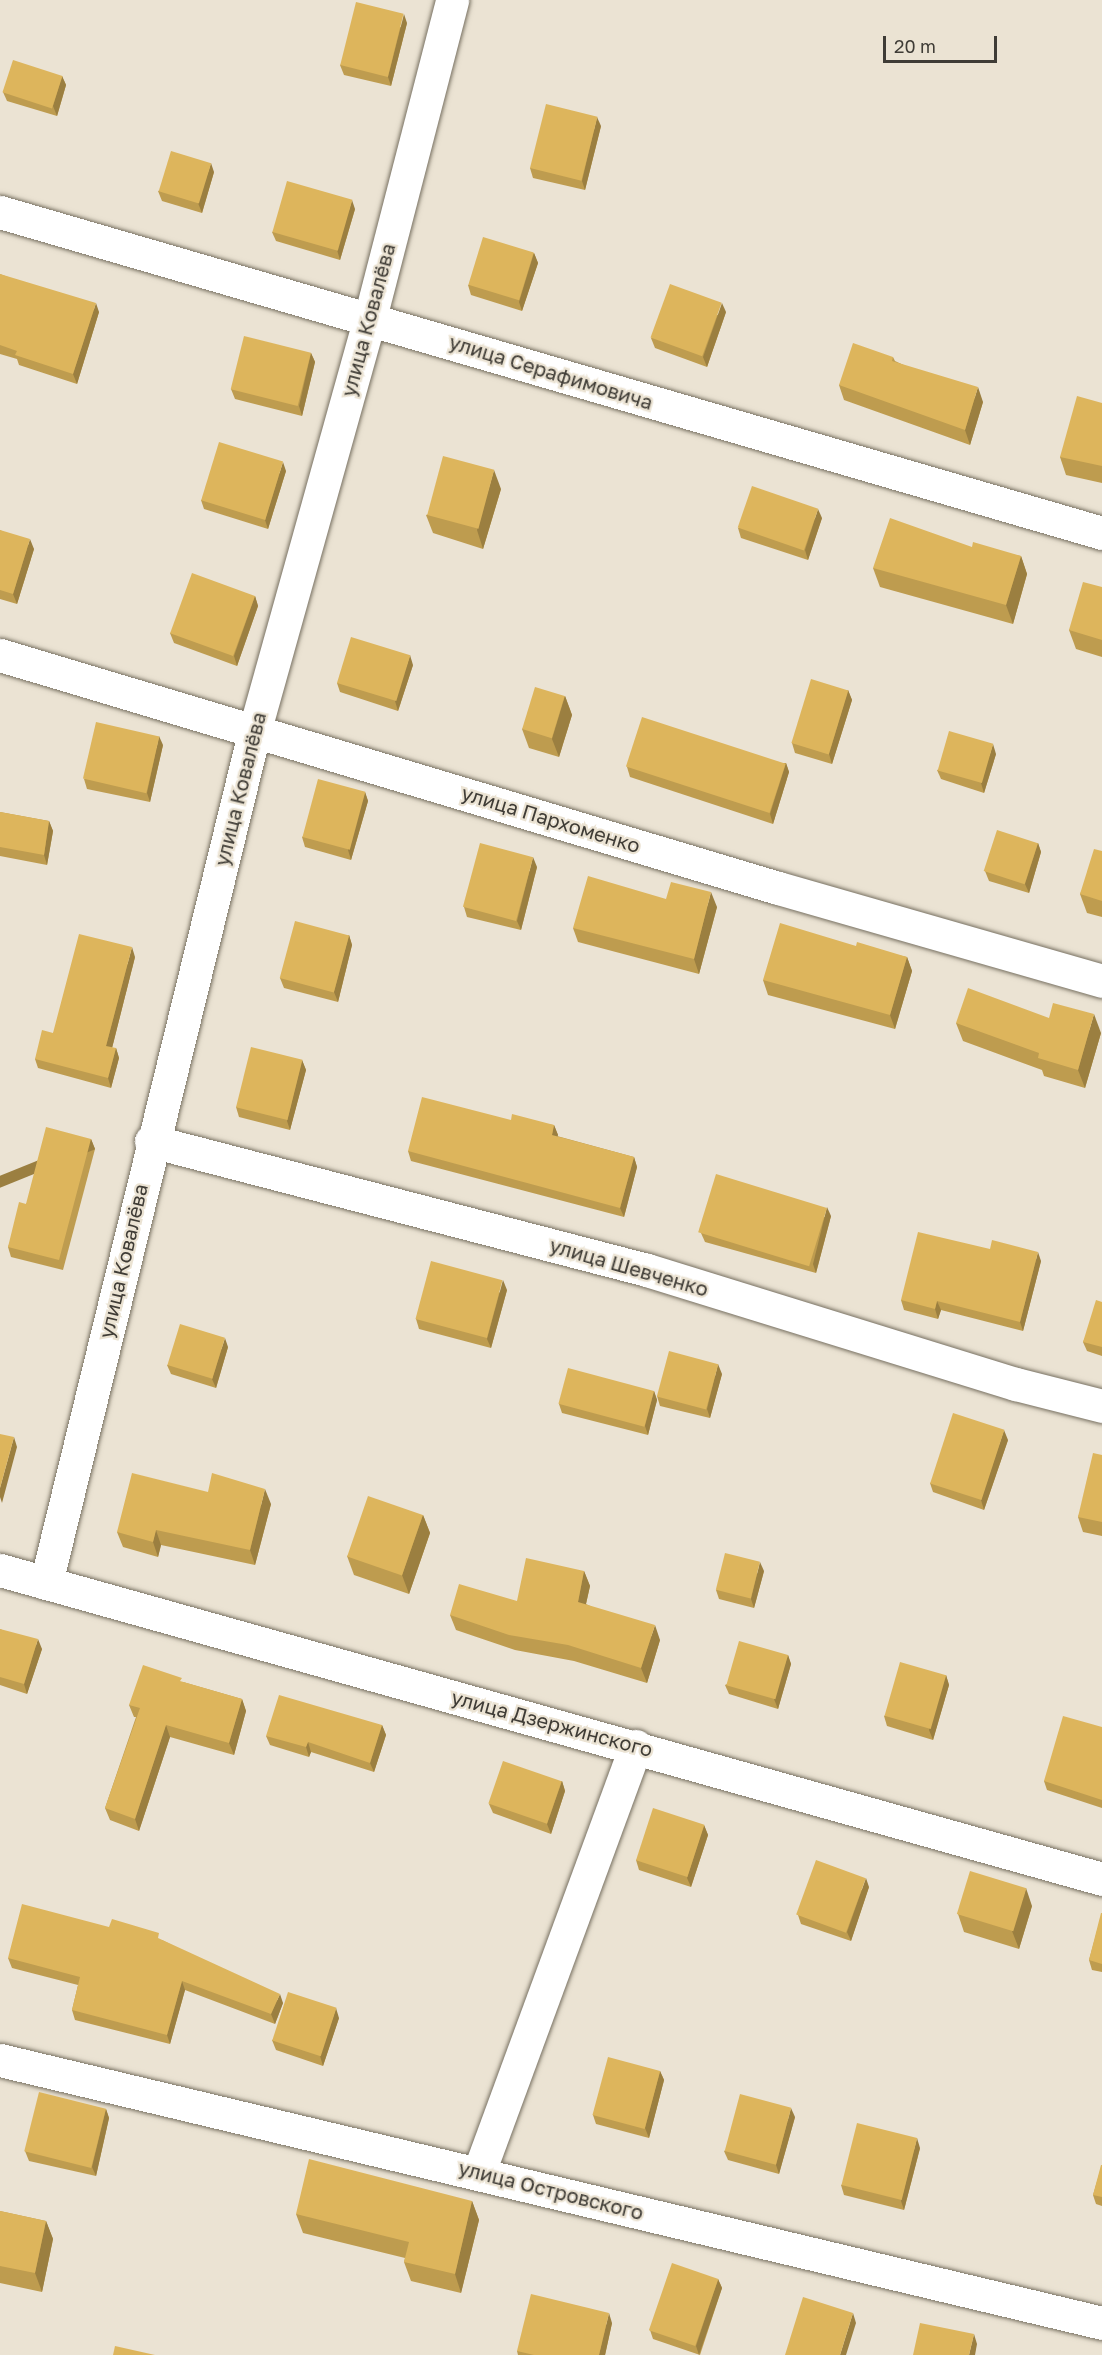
<!DOCTYPE html>
<html>
<head>
<meta charset="utf-8">
<style>
	body { margin:0 }
	#map { position:relative; width:1102px; height:2355px; overflow:hidden; background:#ebe3d3; font-family:"Golos Text",sans-serif }
	div>[style] { position:absolute }
	[style*='--x'] { left:calc(var(--x)*1px); top:calc(var(--y)*1px); width:calc(var(--w)*1px); rotate:calc(var(--a)*1deg) }
	.roads { filter:drop-shadow(0 0 2px #777061) drop-shadow(0 0 2px #777061) }
	.street>* { height:33px; margin:-16.5px; padding:0 16.5px; transform-origin:16.5px; border-radius:16.5px; background:#fff }
	.secondary>* { height:33px; margin:-16.5px; padding:0 16.5px; transform-origin:16.5px; border-radius:16.5px; background:#fff }
	.wall>* { inset:0; background:#be9c4f }
	.shaded-wall>* { inset:0; background:#9b7f40; transform-origin:0 0 }
	.building>* { inset:0; background:#ddb55c; transform-origin:0 0 }
	span { translate:-50% -50%; white-space:nowrap; text-align:center; line-height:1.15; -webkit-text-stroke:4.5px #ebe3d3; paint-order:stroke }
	.street-label { font-size:20px; color:#3f3c36 }
	.scale { position:absolute; left:883px; top:36px; width:114px; height:27px; box-sizing:border-box; border:3px solid #3f3c36; border-top:0; padding-left:8px; font-size:18px; line-height:21px; white-space:nowrap; color:#3f3c36; -webkit-text-stroke:4px #ebe3d3; paint-order:stroke }
</style>
</head>
<body>
<div id="map">
	<div class="roads">
		<div class="street">
			<i style="--x:0;--y:212;--w:1148;--a:16.24"></i>
			<i style="--x:0;--y:655;--w:812;--a:16.67"></i>
			<i style="--x:778;--y:888;--w:337;--a:16"></i>
			<i style="--x:151;--y:1141;--w:513;--a:14.58"></i>
			<i style="--x:647;--y:1270;--w:386;--a:17.2"></i>
			<i style="--x:1016;--y:1384;--w:89;--a:14.3"></i>
			<i style="--x:46;--y:1583;--w:879;--a:-76.25"></i>
			<i style="--x:255;--y:729;--w:427;--a:-74.4"></i>
			<i style="--x:370;--y:318;--w:328;--a:-75.5"></i>
			<i style="--x:0;--y:2060;--w:1133;--a:13.42"></i>
			<i style="--x:479;--y:2172;--w:454;--a:-69.8"></i>
		</div>
		<div class="secondary">
			<i style="--x:0;--y:1570;--w:1145;--a:15.66"></i>
		</div>
	</div>
	<div class="wall">
		<i style="clip-path:polygon(407px 23px,391px 86px,344px 75px,340px 65px)"></i>
		<i style="clip-path:polygon(62px 76px,66px 85px,57px 116px,7px 101px,3px 92px)"></i>
		<i style="clip-path:polygon(601px 126px,585px 190px,533px 178px,530px 168px)"></i>
		<i style="clip-path:polygon(214px 172px,202px 213px,162px 201px,158px 191px)"></i>
		<i style="clip-path:polygon(355px 209px,340px 260px,276px 241px,272px 232px)"></i>
		<i style="clip-path:polygon(534px 253px,538px 263px,522px 311px,471px 295px,468px 285px)"></i>
		<i style="clip-path:polygon(0 274px,99px 312px,77px 384px,19px 365px,17px 359px,0 354px)"></i>
		<i style="clip-path:polygon(726px 312px,707px 367px,655px 348px,651px 338px)"></i>
		<i style="clip-path:polygon(311px 353px,315px 362px,302px 416px,235px 399px,231px 389px)"></i>
		<i style="clip-path:polygon(893px 357px,895px 361px,983px 402px,970px 445px,844px 400px,839px 385px)"></i>
		<i style="clip-path:polygon(1102px 403px,1102px 483px,1066px 475px,1060px 457px)"></i>
		<i style="clip-path:polygon(286px 471px,268px 529px,204px 509px,201px 500px)"></i>
		<i style="clip-path:polygon(501px 489px,483px 549px,433px 533px,426px 515px)"></i>
		<i style="clip-path:polygon(822px 518px,808px 560px,741px 538px,738px 528px)"></i>
		<i style="clip-path:polygon(0 530px,34px 549px,17px 604px,0 599px)"></i>
		<i style="clip-path:polygon(972px 547px,1021px 556px,1027px 574px,1013px 624px,880px 587px,873px 568px)"></i>
		<i style="clip-path:polygon(1102px 587px,1102px 657px,1076px 649px,1069px 630px)"></i>
		<i style="clip-path:polygon(255px 596px,258px 606px,237px 666px,174px 643px,170px 633px)"></i>
		<i style="clip-path:polygon(413px 665px,398px 711px,340px 692px,337px 683px)"></i>
		<i style="clip-path:polygon(848px 690px,852px 700px,832px 764px,795px 753px,792px 743px)"></i>
		<i style="clip-path:polygon(565px 696px,572px 715px,559px 757px,529px 748px,522px 729px)"></i>
		<i style="clip-path:polygon(163px 745px,150px 802px,87px 789px,84px 779px)"></i>
		<i style="clip-path:polygon(996px 754px,984px 793px,941px 779px,937px 770px)"></i>
		<i style="clip-path:polygon(786px 763px,789px 772px,773px 824px,630px 777px,627px 767px)"></i>
		<i style="clip-path:polygon(365px 792px,368px 801px,351px 860px,305px 847px,302px 837px)"></i>
		<i style="clip-path:polygon(0 812px,49px 821px,53px 831px,47px 865px,0 856px)"></i>
		<i style="clip-path:polygon(1038px 843px,1041px 852px,1029px 893px,989px 881px,985px 871px)"></i>
		<i style="clip-path:polygon(1102px 851px,1102px 917px,1087px 913px,1080px 894px)"></i>
		<i style="clip-path:polygon(537px 867px,521px 930px,467px 917px,464px 907px)"></i>
		<i style="clip-path:polygon(666px 899px,717px 907px,699px 974px,578px 942px,573px 928px)"></i>
		<i style="clip-path:polygon(349px 935px,352px 945px,338px 1002px,284px 988px,280px 978px)"></i>
		<i style="clip-path:polygon(856px 946px,907px 957px,912px 971px,895px 1029px,768px 995px,763px 980px)"></i>
		<i style="clip-path:polygon(135px 957px,112px 1048px,116px 1048px,119px 1058px,111px 1088px,38px 1068px,35px 1059px,53px 1033px)"></i>
		<i style="clip-path:polygon(1049px 1018px,1101px 1033px,1085px 1088px,1044px 1076px,1042px 1070px,963px 1041px,956px 1023px)"></i>
		<i style="clip-path:polygon(302px 1060px,306px 1070px,290px 1130px,239px 1117px,236px 1107px)"></i>
		<i style="clip-path:polygon(511px 1120px,554px 1125px,558px 1135px,557px 1136px,634px 1157px,637px 1167px,624px 1217px,411px 1161px,408px 1151px)"></i>
		<i style="clip-path:polygon(91px 1139px,95px 1149px,63px 1270px,11px 1257px,8px 1247px,26px 1204px)"></i>
		<i style="clip-path:polygon(831px 1216px,816px 1273px,705px 1242px,701px 1233px)"></i>
		<i style="clip-path:polygon(990px 1249px,1041px 1261px,1023px 1331px,941px 1310px,938px 1319px,904px 1310px,901px 1300px)"></i>
		<i style="clip-path:polygon(507px 1290px,491px 1348px,419px 1329px,416px 1319px)"></i>
		<i style="clip-path:polygon(1102px 1302px,1102px 1356px,1087px 1351px,1083px 1342px)"></i>
		<i style="clip-path:polygon(228px 1347px,216px 1388px,171px 1374px,167px 1365px)"></i>
		<i style="clip-path:polygon(722px 1374px,710px 1418px,660px 1406px,657px 1396px)"></i>
		<i style="clip-path:polygon(654px 1391px,657px 1400px,648px 1435px,562px 1413px,559px 1404px)"></i>
		<i style="clip-path:polygon(1008px 1440px,984px 1510px,933px 1492px,930px 1483px)"></i>
		<i style="clip-path:polygon(1102px 1455px,1102px 1536px,1083px 1532px,1078px 1517px)"></i>
		<i style="clip-path:polygon(271px 1504px,255px 1565px,161px 1545px,158px 1557px,123px 1547px,117px 1532px)"></i>
		<i style="clip-path:polygon(423px 1515px,430px 1533px,409px 1594px,354px 1575px,347px 1556px)"></i>
		<i style="clip-path:polygon(584px 1571px,590px 1586px,586px 1604px,660px 1640px,647px 1683px,574px 1661px,515px 1650px,456px 1630px,450px 1615px,517px 1601px)"></i>
		<i style="clip-path:polygon(764px 1571px,754px 1608px,719px 1599px,716px 1590px)"></i>
		<i style="clip-path:polygon(0 1629px,42px 1649px,27px 1694px,0 1685px)"></i>
		<i style="clip-path:polygon(788px 1655px,791px 1664px,778px 1709px,729px 1694px,725px 1685px)"></i>
		<i style="clip-path:polygon(946px 1675px,949px 1685px,933px 1740px,887px 1726px,884px 1716px)"></i>
		<i style="clip-path:polygon(183px 1682px,242px 1699px,246px 1711px,234px 1755px,170px 1737px,139px 1831px,110px 1820px,105px 1808px,136px 1717px,134px 1717px,129px 1705px)"></i>
		<i style="clip-path:polygon(382px 1725px,386px 1735px,374px 1772px,311px 1752px,309px 1757px,270px 1745px,266px 1736px)"></i>
		<i style="clip-path:polygon(1102px 1727px,1102px 1808px,1047px 1790px,1044px 1781px)"></i>
		<i style="clip-path:polygon(562px 1781px,565px 1791px,551px 1834px,493px 1813px,489px 1804px)"></i>
		<i style="clip-path:polygon(704px 1825px,708px 1835px,691px 1887px,639px 1870px,636px 1860px)"></i>
		<i style="clip-path:polygon(869px 1887px,851px 1941px,801px 1924px,798px 1915px)"></i>
		<i style="clip-path:polygon(1032px 1906px,1019px 1949px,964px 1932px,958px 1914px)"></i>
		<i style="clip-path:polygon(1102px 1913px,1102px 1972px,1092px 1970px,1089px 1960px)"></i>
		<i style="clip-path:polygon(162px 1940px,283px 2003px,275px 2024px,185px 1990px,170px 2044px,75px 2020px,72px 2010px,78px 1985px,12px 1968px,8px 1958px)"></i>
		<i style="clip-path:polygon(339px 2018px,323px 2066px,276px 2050px,272px 2040px)"></i>
		<i style="clip-path:polygon(660px 2071px,664px 2080px,649px 2138px,596px 2124px,593px 2115px)"></i>
		<i style="clip-path:polygon(106px 2109px,109px 2118px,96px 2176px,29px 2161px,25px 2151px)"></i>
		<i style="clip-path:polygon(795px 2117px,779px 2174px,728px 2160px,724px 2151px)"></i>
		<i style="clip-path:polygon(920px 2148px,904px 2210px,844px 2195px,841px 2185px)"></i>
		<i style="clip-path:polygon(1102px 2165px,1102px 2206px,1096px 2204px,1093px 2195px)"></i>
		<i style="clip-path:polygon(472px 2201px,479px 2220px,461px 2293px,411px 2281px,404px 2262px,405px 2258px,303px 2233px,296px 2214px)"></i>
		<i style="clip-path:polygon(0 2211px,46px 2221px,53px 2239px,42px 2292px,0 2283px)"></i>
		<i style="clip-path:polygon(718px 2279px,722px 2288px,700px 2355px,653px 2339px,650px 2330px)"></i>
		<i style="clip-path:polygon(612px 2323px,605px 2355px,518px 2355px,517px 2351px)"></i>
	</div>
	<div class="shaded-wall">
		<i style="clip-path:polygon(404px 14px,407px 23px,391px 86px,388px 77px)"></i>
		<i style="clip-path:polygon(62px 76px,66px 85px,57px 116px,53px 106px)"></i>
		<i style="clip-path:polygon(597px 117px,601px 126px,585px 190px,582px 181px)"></i>
		<i style="clip-path:polygon(211px 163px,214px 172px,202px 213px,198px 203px)"></i>
		<i style="clip-path:polygon(352px 200px,355px 209px,340px 260px,337px 250px)"></i>
		<i style="clip-path:polygon(534px 253px,538px 263px,522px 311px,519px 302px)"></i>
		<i style="clip-path:polygon(96px 303px,99px 312px,77px 384px,73px 374px)"></i>
		<i style="clip-path:polygon(722px 303px,726px 312px,707px 367px,703px 357px)"></i>
		<i style="clip-path:polygon(311px 353px,315px 362px,302px 416px,299px 406px)"></i>
		<i style="clip-path:polygon(978px 387px,983px 402px,970px 445px,965px 430px)"></i>
		<i style="clip-path:polygon(283px 462px,286px 471px,268px 529px,265px 520px)"></i>
		<i style="clip-path:polygon(494px 470px,501px 489px,483px 549px,477px 530px)"></i>
		<i style="clip-path:polygon(818px 509px,822px 518px,808px 560px,805px 550px)"></i>
		<i style="clip-path:polygon(30px 539px,34px 549px,17px 604px,13px 594px)"></i>
		<i style="clip-path:polygon(1021px 556px,1027px 574px,1013px 624px,1006px 605px)"></i>
		<i style="clip-path:polygon(255px 596px,258px 606px,237px 666px,234px 656px)"></i>
		<i style="clip-path:polygon(410px 655px,413px 665px,398px 711px,395px 701px)"></i>
		<i style="clip-path:polygon(848px 690px,852px 700px,832px 764px,829px 754px)"></i>
		<i style="clip-path:polygon(565px 696px,572px 715px,559px 757px,552px 739px)"></i>
		<i style="clip-path:polygon(159px 736px,163px 745px,150px 802px,147px 793px)"></i>
		<i style="clip-path:polygon(993px 744px,996px 754px,984px 793px,981px 783px)"></i>
		<i style="clip-path:polygon(786px 763px,789px 772px,773px 824px,770px 814px)"></i>
		<i style="clip-path:polygon(365px 792px,368px 801px,351px 860px,348px 850px)"></i>
		<i style="clip-path:polygon(49px 821px,53px 831px,47px 865px,44px 855px)"></i>
		<i style="clip-path:polygon(1038px 843px,1041px 852px,1029px 893px,1025px 884px)"></i>
		<i style="clip-path:polygon(533px 857px,537px 867px,521px 930px,517px 921px)"></i>
		<i style="clip-path:polygon(711px 892px,717px 907px,699px 974px,694px 959px)"></i>
		<i style="clip-path:polygon(349px 935px,352px 945px,338px 1002px,334px 992px)"></i>
		<i style="clip-path:polygon(132px 947px,135px 957px,110px 1056px,106px 1046px)"></i>
		<i style="clip-path:polygon(907px 957px,912px 971px,895px 1029px,890px 1015px)"></i>
		<i style="clip-path:polygon(1094px 1014px,1101px 1033px,1085px 1088px,1078px 1070px)"></i>
		<i style="clip-path:polygon(116px 1048px,119px 1058px,111px 1088px,108px 1078px)"></i>
		<i style="clip-path:polygon(302px 1060px,306px 1070px,290px 1130px,287px 1121px)"></i>
		<i style="clip-path:polygon(554px 1125px,558px 1135px,555px 1144px,552px 1135px)"></i>
		<i style="left:91px;top:1139px;width:11px;height:125px;rotate:68deg"></i>
		<i style="clip-path:polygon(634px 1157px,637px 1167px,624px 1217px,620px 1208px)"></i>
		<i style="clip-path:polygon(827px 1207px,831px 1216px,816px 1273px,813px 1264px)"></i>
		<i style="clip-path:polygon(1038px 1252px,1041px 1261px,1023px 1331px,1020px 1322px)"></i>
		<i style="clip-path:polygon(503px 1280px,507px 1290px,491px 1348px,487px 1339px)"></i>
		<i style="clip-path:polygon(937px 1301px,941px 1310px,938px 1319px,935px 1309px)"></i>
		<i style="clip-path:polygon(225px 1338px,228px 1347px,216px 1388px,212px 1379px)"></i>
		<i style="clip-path:polygon(718px 1364px,722px 1374px,710px 1418px,707px 1409px)"></i>
		<i style="clip-path:polygon(654px 1391px,657px 1400px,648px 1435px,645px 1426px)"></i>
		<i style="clip-path:polygon(1004px 1430px,1008px 1440px,984px 1510px,981px 1500px)"></i>
		<i style="clip-path:polygon(14px 1437px,17px 1447px,2px 1503px,0 1497px,0 1488px)"></i>
		<i style="clip-path:polygon(265px 1489px,271px 1504px,255px 1565px,250px 1550px)"></i>
		<i style="clip-path:polygon(423px 1515px,430px 1533px,409px 1594px,402px 1575px)"></i>
		<i style="clip-path:polygon(156px 1530px,161px 1545px,158px 1557px,153px 1542px)"></i>
		<i style="clip-path:polygon(760px 1562px,764px 1571px,754px 1608px,751px 1599px)"></i>
		<i style="clip-path:polygon(584px 1571px,590px 1586px,583px 1617px,578px 1602px)"></i>
		<i style="clip-path:polygon(655px 1625px,660px 1640px,647px 1683px,641px 1668px)"></i>
		<i style="clip-path:polygon(38px 1639px,42px 1649px,27px 1694px,24px 1684px)"></i>
		<i style="clip-path:polygon(788px 1655px,791px 1664px,778px 1709px,774px 1699px)"></i>
		<i style="clip-path:polygon(946px 1675px,949px 1685px,933px 1740px,929px 1730px)"></i>
		<i style="clip-path:polygon(242px 1699px,246px 1711px,234px 1755px,229px 1743px)"></i>
		<i style="clip-path:polygon(166px 1725px,170px 1737px,139px 1831px,135px 1819px)"></i>
		<i style="clip-path:polygon(382px 1725px,386px 1735px,374px 1772px,370px 1763px)"></i>
		<i style="clip-path:polygon(308px 1742px,311px 1752px,309px 1757px,306px 1747px)"></i>
		<i style="clip-path:polygon(562px 1781px,565px 1791px,551px 1834px,547px 1824px)"></i>
		<i style="clip-path:polygon(704px 1825px,708px 1835px,691px 1887px,687px 1878px)"></i>
		<i style="clip-path:polygon(866px 1878px,869px 1887px,851px 1941px,847px 1932px)"></i>
		<i style="clip-path:polygon(1026px 1888px,1032px 1906px,1019px 1949px,1012px 1931px)"></i>
		<i style="clip-path:polygon(182px 1981px,185px 1990px,170px 2044px,167px 2035px)"></i>
		<i style="clip-path:polygon(280px 1994px,283px 2003px,275px 2024px,271px 2014px)"></i>
		<i style="clip-path:polygon(336px 2008px,339px 2018px,323px 2066px,320px 2056px)"></i>
		<i style="clip-path:polygon(660px 2071px,664px 2080px,649px 2138px,645px 2128px)"></i>
		<i style="clip-path:polygon(791px 2108px,795px 2117px,779px 2174px,776px 2165px)"></i>
		<i style="clip-path:polygon(106px 2109px,109px 2118px,96px 2176px,92px 2167px)"></i>
		<i style="clip-path:polygon(917px 2138px,920px 2148px,904px 2210px,901px 2201px)"></i>
		<i style="clip-path:polygon(472px 2201px,479px 2220px,461px 2293px,455px 2274px)"></i>
		<i style="clip-path:polygon(46px 2221px,53px 2239px,42px 2292px,35px 2273px)"></i>
		<i style="clip-path:polygon(718px 2279px,722px 2288px,699px 2355px,696px 2346px)"></i>
		<i style="clip-path:polygon(609px 2313px,612px 2323px,605px 2355px,599px 2355px)"></i>
		<i style="clip-path:polygon(853px 2313px,856px 2323px,846px 2355px,840px 2355px)"></i>
		<i style="clip-path:polygon(974px 2334px,977px 2344px,975px 2355px,969px 2355px)"></i>
	</div>
	<div class="building">
		<i style="left:356px;top:2px;width:49px;height:65px;rotate:14deg"></i>
		<i style="left:13px;top:60px;width:52px;height:34px;rotate:18deg"></i>
		<i style="left:546px;top:104px;width:53px;height:66px;rotate:14deg"></i>
		<i style="left:171px;top:151px;width:42px;height:42px;rotate:17deg"></i>
		<i style="left:287px;top:181px;width:68px;height:53px;rotate:16deg"></i>
		<i style="left:483px;top:237px;width:53px;height:50px;rotate:17deg"></i>
		<i style="clip-path:polygon(0 274px,96px 303px,73px 374px,15px 355px,17px 351px,0 345px)"></i>
		<i style="left:670px;top:284px;width:55px;height:57px;rotate:20deg"></i>
		<i style="left:244px;top:336px;width:69px;height:55px;rotate:14deg"></i>
		<i style="clip-path:polygon(853px 343px,893px 357px,892px 361px,978px 387px,965px 430px,839px 385px)"></i>
		<i style="clip-path:polygon(1077px 396px,1102px 403px,1102px 466px,1060px 457px)"></i>
		<i style="left:219px;top:442px;width:67px;height:61px;rotate:17deg"></i>
		<i style="left:443px;top:456px;width:53px;height:61px;rotate:15deg"></i>
		<i style="left:752px;top:486px;width:70px;height:44px;rotate:19deg"></i>
		<i style="clip-path:polygon(890px 518px,972px 547px,973px 542px,1021px 556px,1006px 605px,873px 568px)"></i>
		<i style="clip-path:polygon(0 530px,30px 539px,13px 594px,0 590px)"></i>
		<i style="left:192px;top:573px;width:67px;height:64px;rotate:20deg"></i>
		<i style="clip-path:polygon(1083px 582px,1102px 587px,1102px 640px,1069px 630px)"></i>
		<i style="left:351px;top:637px;width:62px;height:48px;rotate:17deg"></i>
		<i style="left:811px;top:679px;width:39px;height:67px;rotate:17deg"></i>
		<i style="left:535px;top:687px;width:31px;height:44px;rotate:17deg"></i>
		<i style="left:642px;top:717px;width:151px;height:52px;rotate:18deg"></i>
		<i style="left:96px;top:722px;width:65px;height:58px;rotate:13deg"></i>
		<i style="left:949px;top:731px;width:46px;height:41px;rotate:16deg"></i>
		<i style="left:318px;top:779px;width:49px;height:60px;rotate:15deg"></i>
		<i style="clip-path:polygon(0 812px,49px 821px,44px 855px,0 847px)"></i>
		<i style="left:997px;top:830px;width:43px;height:43px;rotate:18deg"></i>
		<i style="left:480px;top:843px;width:55px;height:66px;rotate:15deg"></i>
		<i style="clip-path:polygon(1094px 849px,1102px 851px,1102px 901px,1080px 894px)"></i>
		<i style="clip-path:polygon(588px 876px,666px 899px,671px 882px,711px 892px,694px 959px,573px 928px)"></i>
		<i style="left:295px;top:921px;width:56px;height:59px;rotate:15deg"></i>
		<i style="clip-path:polygon(780px 923px,856px 946px,857px 942px,907px 957px,890px 1015px,763px 980px)"></i>
		<i style="clip-path:polygon(79px 934px,132px 947px,106px 1046px,116px 1048px,108px 1078px,35px 1059px,42px 1030px,53px 1033px)"></i>
		<i style="clip-path:polygon(968px 988px,1049px 1018px,1053px 1003px,1094px 1014px,1078px 1070px,1038px 1058px,1039px 1053px,956px 1023px)"></i>
		<i style="left:251px;top:1047px;width:53px;height:62px;rotate:14deg"></i>
		<i style="clip-path:polygon(422px 1097px,511px 1120px,512px 1114px,554px 1125px,552px 1135px,634px 1157px,620px 1208px,408px 1151px)"></i>
		<i style="clip-path:polygon(46px 1127px,91px 1139px,59px 1260px,8px 1247px,19px 1202px,26px 1204px)"></i>
		<i style="left:716px;top:1174px;width:116px;height:61px;rotate:17deg"></i>
		<i style="clip-path:polygon(918px 1232px,990px 1249px,992px 1240px,1038px 1252px,1020px 1322px,937px 1301px,935px 1309px,901px 1300px)"></i>
		<i style="left:431px;top:1261px;width:74px;height:60px;rotate:15deg"></i>
		<i style="clip-path:polygon(1096px 1300px,1102px 1302px,1102px 1347px,1083px 1342px)"></i>
		<i style="left:180px;top:1324px;width:47px;height:43px;rotate:17deg"></i>
		<i style="left:669px;top:1351px;width:51px;height:47px;rotate:15deg"></i>
		<i style="left:568px;top:1368px;width:89px;height:37px;rotate:15deg"></i>
		<i style="left:953px;top:1413px;width:54px;height:74px;rotate:18deg"></i>
		<i style="clip-path:polygon(0 1434px,14px 1437px,0 1488px)"></i>
		<i style="clip-path:polygon(1093px 1453px,1102px 1455px,1102px 1522px,1078px 1517px)"></i>
		<i style="clip-path:polygon(132px 1473px,208px 1492px,212px 1473px,265px 1489px,250px 1550px,156px 1530px,153px 1542px,117px 1532px)"></i>
		<i style="left:368px;top:1496px;width:58px;height:64px;rotate:19deg"></i>
		<i style="left:725px;top:1553px;width:36px;height:38px;rotate:14deg"></i>
		<i style="clip-path:polygon(526px 1558px,584px 1571px,578px 1602px,655px 1625px,641px 1668px,568px 1645px,509px 1635px,450px 1615px,459px 1584px,517px 1601px)"></i>
		<i style="clip-path:polygon(0 1629px,38px 1639px,24px 1684px,0 1677px)"></i>
		<i style="left:739px;top:1641px;width:51px;height:46px;rotate:16deg"></i>
		<i style="left:900px;top:1662px;width:48px;height:56px;rotate:16deg"></i>
		<i style="clip-path:polygon(143px 1665px,182px 1678px,180px 1681px,242px 1699px,229px 1743px,166px 1725px,135px 1819px,105px 1808px,140px 1708px,129px 1705px)"></i>
		<i style="clip-path:polygon(279px 1695px,382px 1725px,370px 1763px,308px 1742px,306px 1747px,266px 1736px)"></i>
		<i style="clip-path:polygon(1063px 1716px,1102px 1727px,1102px 1800px,1044px 1781px)"></i>
		<i style="left:503px;top:1761px;width:62px;height:45px;rotate:19deg"></i>
		<i style="left:653px;top:1808px;width:54px;height:55px;rotate:18deg"></i>
		<i style="left:816px;top:1860px;width:53px;height:58px;rotate:20deg"></i>
		<i style="left:970px;top:1871px;width:59px;height:45px;rotate:17deg"></i>
		<i style="clip-path:polygon(22px 1904px,109px 1927px,112px 1919px,159px 1933px,158px 1938px,280px 1994px,271px 2014px,182px 1981px,167px 2035px,72px 2010px,80px 1977px,8px 1958px)"></i>
		<i style="clip-path:polygon(1101px 1913px,1102px 1913px,1102px 1964px,1089px 1960px)"></i>
		<i style="left:288px;top:1992px;width:51px;height:51px;rotate:18deg"></i>
		<i style="left:608px;top:2057px;width:54px;height:60px;rotate:15deg"></i>
		<i style="left:39px;top:2092px;width:69px;height:61px;rotate:14deg"></i>
		<i style="left:740px;top:2094px;width:53px;height:59px;rotate:15deg"></i>
		<i style="left:857px;top:2123px;width:62px;height:64px;rotate:14deg"></i>
		<i style="clip-path:polygon(309px 2159px,472px 2201px,455px 2274px,404px 2262px,409px 2242px,296px 2214px)"></i>
		<i style="clip-path:polygon(1101px 2165px,1102px 2165px,1102px 2197px,1093px 2195px)"></i>
		<i style="clip-path:polygon(0 2211px,46px 2221px,35px 2273px,0 2266px)"></i>
		<i style="left:672px;top:2263px;width:49px;height:71px;rotate:19deg"></i>
		<i style="clip-path:polygon(531px 2294px,609px 2313px,599px 2355px,534px 2355px,517px 2351px)"></i>
		<i style="clip-path:polygon(803px 2297px,853px 2313px,840px 2355px,785px 2355px)"></i>
		<i style="clip-path:polygon(920px 2323px,974px 2334px,969px 2355px,913px 2355px)"></i>
		<i style="clip-path:polygon(115px 2346px,155px 2355px,113px 2355px)"></i>
	</div>
	<div class="street-label">
		<span style="left:368px;top:320px;rotate:-75deg">улица Ковалёва</span>
		<span style="left:551px;top:372px;rotate:17deg">улица Серафимовича</span>
		<span style="left:240px;top:789px;rotate:-76deg">улица Ковалёва</span>
		<span style="left:551px;top:819px;rotate:17deg">улица Пархоменко</span>
		<span style="left:123px;top:1261px;rotate:-77deg">улица Ковалёва</span>
		<span style="left:629px;top:1267px;rotate:16deg">улица Шевченко</span>
		<span style="left:552px;top:1723px;rotate:15deg">улица Дзержинского</span>
		<span style="left:551px;top:2190px;rotate:14deg">улица Островского</span>
	</div>
	<div class="scale">20 m</div>
</div>
</body>
</html>
